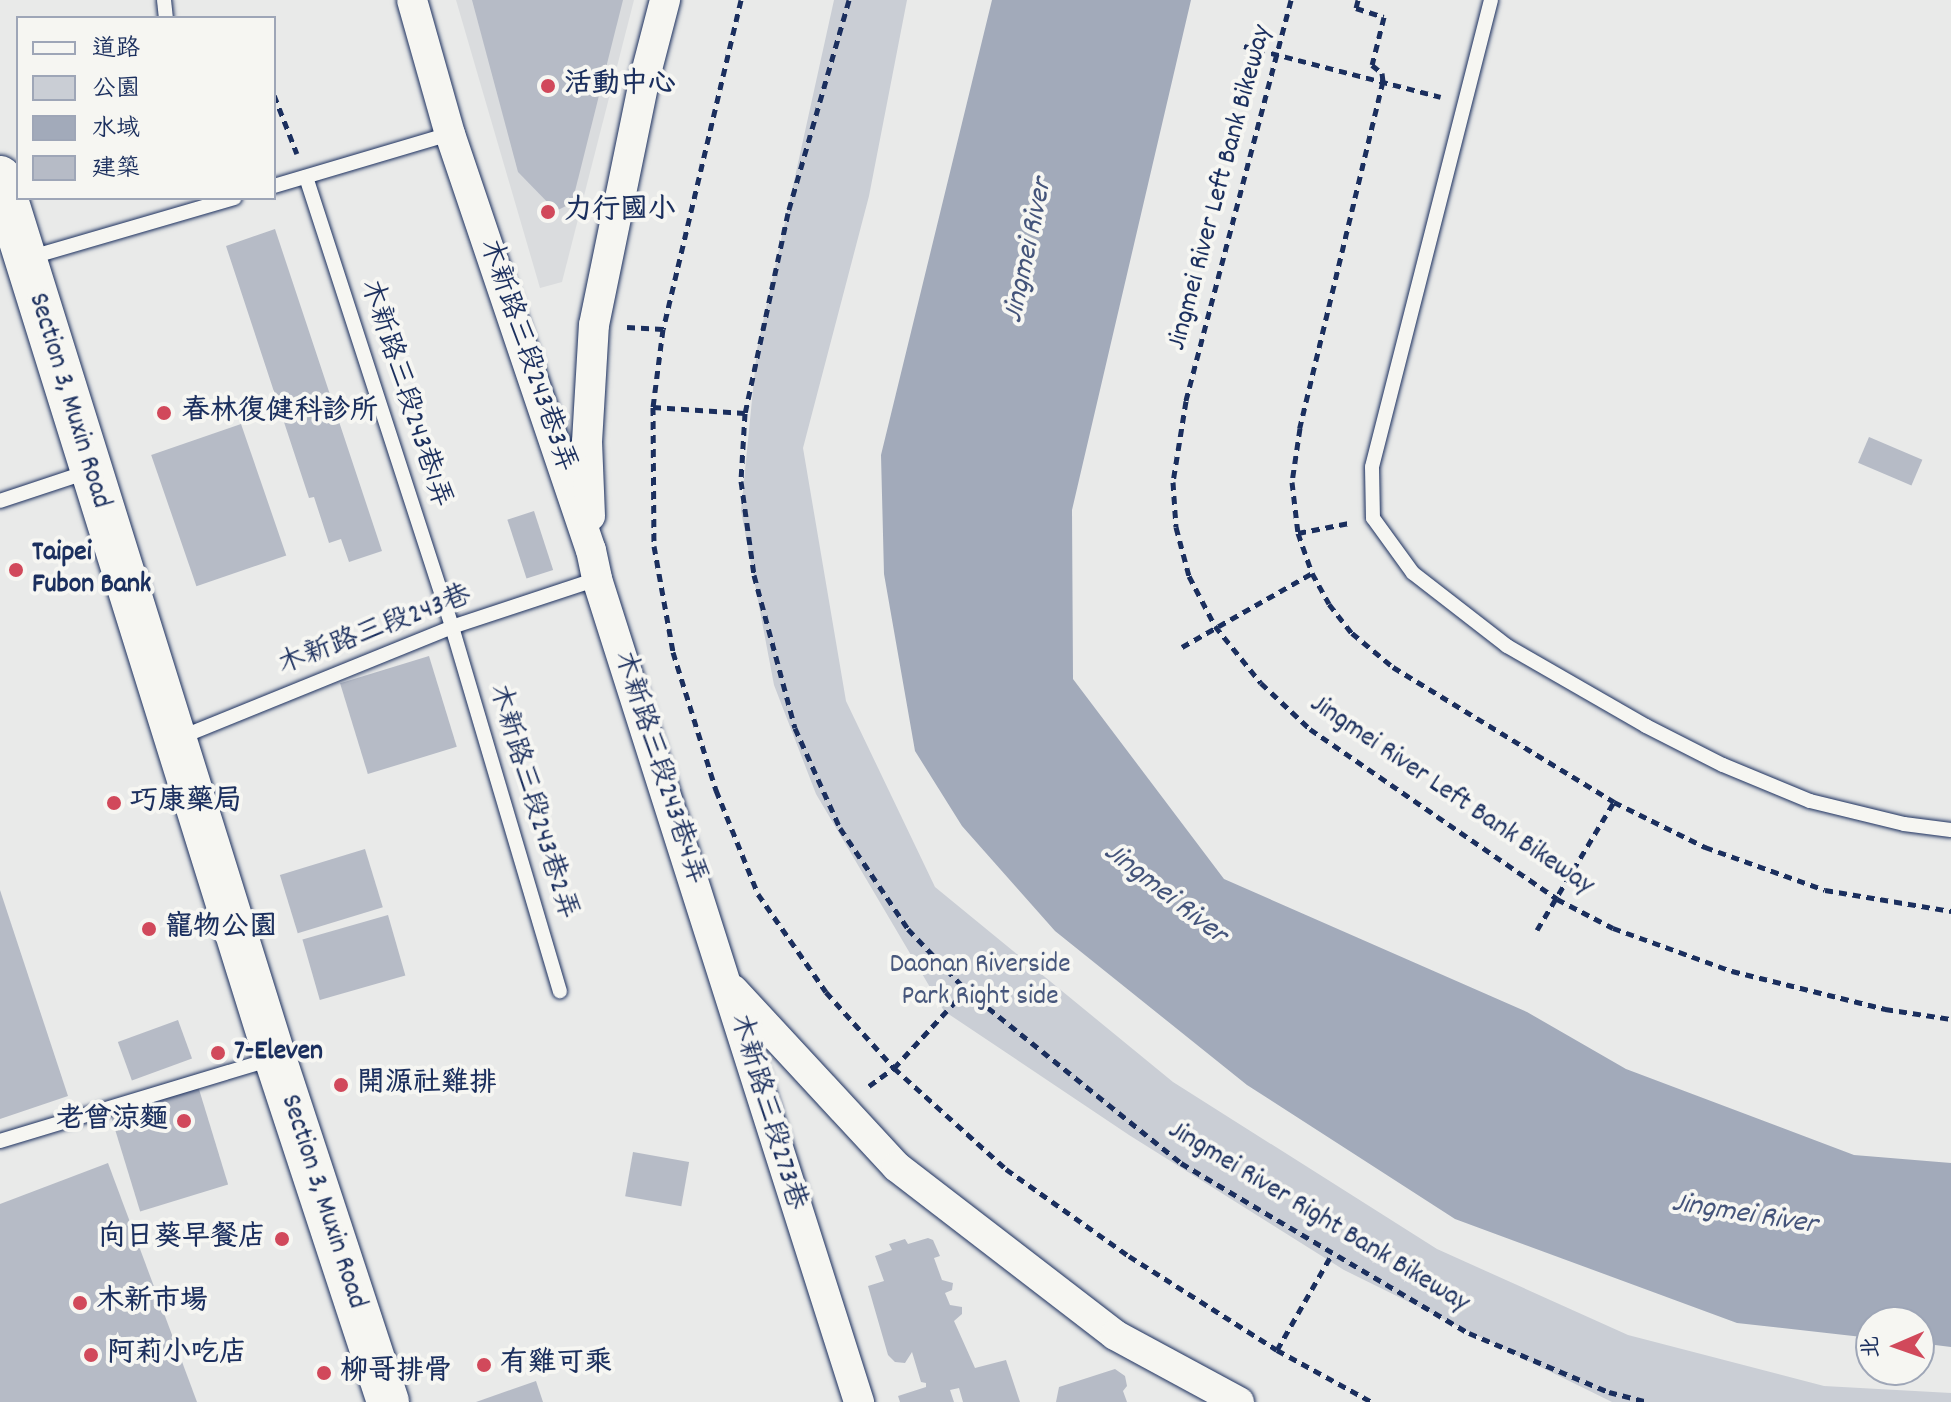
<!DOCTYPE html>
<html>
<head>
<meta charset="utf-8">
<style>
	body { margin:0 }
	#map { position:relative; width:1951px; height:1402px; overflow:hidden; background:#e9eae9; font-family:Dekko,"LXGW WenKai TC",sans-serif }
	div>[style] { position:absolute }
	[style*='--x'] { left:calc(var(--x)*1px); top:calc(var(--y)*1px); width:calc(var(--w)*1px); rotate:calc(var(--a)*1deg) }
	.built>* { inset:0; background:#dadcde }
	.green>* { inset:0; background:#caced5 }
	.water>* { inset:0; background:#a2aaba }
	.building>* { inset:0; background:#b6bbc6; transform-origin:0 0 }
	.path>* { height:5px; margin-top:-2.5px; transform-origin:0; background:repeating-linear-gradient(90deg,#1b2f5e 0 8px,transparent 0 14px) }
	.roads { filter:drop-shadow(0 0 2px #1b2f5e) drop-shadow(0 0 2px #1b2f5e) }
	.lane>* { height:14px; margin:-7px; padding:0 7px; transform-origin:7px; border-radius:7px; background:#f6f6f2 }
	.street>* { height:30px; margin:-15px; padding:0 15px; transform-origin:15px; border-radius:15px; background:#f6f6f2 }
	.secondary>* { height:42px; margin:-21px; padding:0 21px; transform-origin:21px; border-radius:21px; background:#f6f6f2 }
	.dots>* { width:22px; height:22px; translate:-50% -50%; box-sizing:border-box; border:4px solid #f6f6f2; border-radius:50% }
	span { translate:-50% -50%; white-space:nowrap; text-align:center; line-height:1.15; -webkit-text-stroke:8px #f6f6f2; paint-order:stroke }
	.poi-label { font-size:28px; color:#1b2f5e; font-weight:700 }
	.left { translate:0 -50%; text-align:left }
	.right { translate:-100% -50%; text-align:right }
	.street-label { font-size:28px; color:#1b2f5e }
	.park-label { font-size:28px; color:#47577c }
	.water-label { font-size:30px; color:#44547a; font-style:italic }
	.legend { position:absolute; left:16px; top:16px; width:260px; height:184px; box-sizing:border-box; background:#f6f6f2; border:2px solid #9ea6b7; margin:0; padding:10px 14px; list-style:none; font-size:24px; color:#1b2f5e }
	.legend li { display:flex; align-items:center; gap:16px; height:40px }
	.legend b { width:40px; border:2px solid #9ea6b7 }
	.north { position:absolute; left:1855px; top:1306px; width:80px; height:80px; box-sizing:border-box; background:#f6f6f2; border:2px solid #9ea6b7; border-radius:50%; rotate:268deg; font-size:22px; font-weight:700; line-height:32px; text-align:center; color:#1b2f5e }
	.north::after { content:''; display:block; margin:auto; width:28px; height:36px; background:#d1495b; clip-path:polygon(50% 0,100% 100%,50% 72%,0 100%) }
</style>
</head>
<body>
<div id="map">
	<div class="built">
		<i style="clip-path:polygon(456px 0,634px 0,562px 282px,540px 288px)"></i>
	</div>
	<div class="green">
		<i style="clip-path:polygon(834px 0,907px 0,869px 196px,803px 448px,846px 701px,935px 887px,1173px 1082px,1437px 1249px,1628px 1335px,1824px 1386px,1951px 1393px,1951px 1402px,1612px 1402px,1344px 1270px,1129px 1135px,944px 1011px,816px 794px,774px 685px,741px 511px,757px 349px)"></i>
	</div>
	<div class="water">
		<i style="clip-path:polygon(992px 0,1191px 0,1072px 510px,1073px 679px,1224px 879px,1527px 1012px,1626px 1069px,1854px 1155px,1951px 1163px,1951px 1347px,1919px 1343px,1919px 1322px,1871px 1322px,1871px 1338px,1737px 1323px,1455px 1219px,1247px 1085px,1055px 931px,962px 826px,915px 751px,884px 574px,881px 455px)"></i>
	</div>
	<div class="building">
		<i style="clip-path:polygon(472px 0,623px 0,572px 203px,556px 211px,518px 172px)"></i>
		<i style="clip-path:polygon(275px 229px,382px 551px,349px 562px,341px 539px,329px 543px,314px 497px,309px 498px,226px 246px)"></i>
		<i style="left:241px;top:424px;width:139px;height:95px;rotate:71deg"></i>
		<i style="left:1869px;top:437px;width:58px;height:28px;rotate:23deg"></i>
		<i style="left:534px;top:511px;width:62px;height:28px;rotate:72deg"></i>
		<i style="left:429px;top:656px;width:95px;height:93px;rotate:73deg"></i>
		<i style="left:365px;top:849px;width:61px;height:89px;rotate:73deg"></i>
		<i style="clip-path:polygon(0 890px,68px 1096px,0 1119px)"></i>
		<i style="left:388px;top:915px;width:63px;height:89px;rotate:74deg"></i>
		<i style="left:178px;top:1020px;width:41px;height:64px;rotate:70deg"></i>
		<i style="left:198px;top:1086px;width:103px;height:92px;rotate:73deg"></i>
		<i style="left:633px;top:1152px;width:57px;height:45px;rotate:10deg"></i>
		<i style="clip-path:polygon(108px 1163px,197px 1402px,0 1402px,0 1204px)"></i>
		<i style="clip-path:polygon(928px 1238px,933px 1240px,940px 1256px,934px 1258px,942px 1280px,953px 1283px,952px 1290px,945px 1293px,950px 1305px,962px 1307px,962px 1314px,954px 1321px,975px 1368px,1006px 1360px,1020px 1402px,963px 1402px,959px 1388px,950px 1390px,954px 1402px,900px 1402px,898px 1396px,926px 1387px,926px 1383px,921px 1382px,912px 1352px,905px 1363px,895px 1362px,888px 1355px,868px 1286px,884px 1281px,875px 1256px,892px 1250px,889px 1244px,905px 1239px,908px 1244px)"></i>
		<i style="clip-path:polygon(1115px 1369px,1125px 1376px,1127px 1386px,1123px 1391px,1127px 1402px,1056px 1402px,1059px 1387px)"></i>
		<i style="clip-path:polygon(536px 1381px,543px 1402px,476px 1402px)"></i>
	</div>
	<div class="path">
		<i style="--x:741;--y:0;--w:338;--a:103.3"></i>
		<i style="--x:663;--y:329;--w:79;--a:97.3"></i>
		<i style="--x:653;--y:407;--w:139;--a:89.6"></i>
		<i style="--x:654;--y:546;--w:108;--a:79.8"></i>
		<i style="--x:673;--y:652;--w:145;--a:72.7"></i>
		<i style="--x:716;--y:790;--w:112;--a:68"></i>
		<i style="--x:758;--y:894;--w:119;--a:55.2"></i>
		<i style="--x:826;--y:992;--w:102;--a:48.2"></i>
		<i style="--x:894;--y:1068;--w:151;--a:42"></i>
		<i style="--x:1006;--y:1169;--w:151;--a:35.3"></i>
		<i style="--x:1129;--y:1256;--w:175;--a:32.4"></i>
		<i style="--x:1277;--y:1350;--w:108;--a:28.7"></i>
		<i style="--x:849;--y:0;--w:222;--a:106"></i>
		<i style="--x:788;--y:213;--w:205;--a:102.1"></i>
		<i style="--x:745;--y:413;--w:68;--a:93.4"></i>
		<i style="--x:741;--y:481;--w:95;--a:82.1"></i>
		<i style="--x:754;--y:575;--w:158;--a:75"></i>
		<i style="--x:795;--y:728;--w:110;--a:65.8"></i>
		<i style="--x:840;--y:828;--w:122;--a:56"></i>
		<i style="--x:908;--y:929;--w:84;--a:46.4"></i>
		<i style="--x:966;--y:990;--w:276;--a:38.8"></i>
		<i style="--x:1181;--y:1163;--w:334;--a:30.6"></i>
		<i style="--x:1469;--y:1333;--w:152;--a:22.9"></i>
		<i style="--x:1609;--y:1392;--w:40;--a:14.4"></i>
		<i style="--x:1291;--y:0;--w:415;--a:104.7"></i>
		<i style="--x:1186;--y:401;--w:82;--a:99.1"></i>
		<i style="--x:1173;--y:482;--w:45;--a:86.2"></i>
		<i style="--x:1176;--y:527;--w:51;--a:75.1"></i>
		<i style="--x:1189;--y:576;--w:56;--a:62.5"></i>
		<i style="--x:1215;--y:626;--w:73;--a:51.1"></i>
		<i style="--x:1261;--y:683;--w:67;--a:43.2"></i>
		<i style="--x:1310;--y:729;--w:300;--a:34.5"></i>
		<i style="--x:1557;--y:899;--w:63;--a:27.4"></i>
		<i style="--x:1613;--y:928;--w:127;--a:19.9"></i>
		<i style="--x:1732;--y:971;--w:158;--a:13.9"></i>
		<i style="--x:1885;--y:1009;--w:67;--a:8.6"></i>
		<i style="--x:1358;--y:0;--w:8;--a:104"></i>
		<i style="--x:1356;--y:8;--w:29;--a:18"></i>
		<i style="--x:1384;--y:17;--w:49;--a:104"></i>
		<i style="--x:1372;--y:65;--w:13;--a:39"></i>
		<i style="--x:1382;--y:73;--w:8;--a:83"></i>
		<i style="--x:1383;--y:81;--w:357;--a:103.5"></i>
		<i style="--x:1300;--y:428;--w:55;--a:98.4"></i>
		<i style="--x:1292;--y:482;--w:51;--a:83.3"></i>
		<i style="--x:1298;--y:533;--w:42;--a:70.7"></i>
		<i style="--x:1312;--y:573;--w:35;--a:61"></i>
		<i style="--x:1329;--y:604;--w:37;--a:52"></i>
		<i style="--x:1352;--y:633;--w:53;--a:39.7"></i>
		<i style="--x:1393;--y:667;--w:259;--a:31.4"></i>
		<i style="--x:1614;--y:802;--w:102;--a:26.3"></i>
		<i style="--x:1705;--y:847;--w:127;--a:19.7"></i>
		<i style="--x:1825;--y:890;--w:128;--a:9.5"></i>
		<i style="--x:1244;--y:46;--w:203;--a:14.5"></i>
		<i style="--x:274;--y:95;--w:63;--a:68.7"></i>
		<i style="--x:627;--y:327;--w:36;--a:3"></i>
		<i style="--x:653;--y:407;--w:92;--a:3.7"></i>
		<i style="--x:1298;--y:533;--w:52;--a:-11.1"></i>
		<i style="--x:1182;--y:647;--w:150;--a:-29.6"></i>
		<i style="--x:1537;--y:930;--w:149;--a:-59"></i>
		<i style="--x:869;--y:1086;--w:31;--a:-36"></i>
		<i style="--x:894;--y:1068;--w:106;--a:-47.3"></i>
		<i style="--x:1277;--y:1350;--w:111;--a:-60.2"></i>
	</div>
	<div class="roads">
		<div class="lane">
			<i style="--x:164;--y:0;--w:18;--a:84"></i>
			<i style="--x:1491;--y:0;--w:482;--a:104.3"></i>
			<i style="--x:1372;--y:467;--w:51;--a:88.9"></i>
			<i style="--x:1373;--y:518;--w:68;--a:54"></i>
			<i style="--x:1413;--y:573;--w:119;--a:37.8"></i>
			<i style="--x:1507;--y:646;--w:160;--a:29.9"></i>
			<i style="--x:1646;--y:726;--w:86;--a:26.9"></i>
			<i style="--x:1723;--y:765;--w:94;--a:22.5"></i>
			<i style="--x:1810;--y:801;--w:97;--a:13.7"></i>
			<i style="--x:1904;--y:824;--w:47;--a:7.3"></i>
			<i style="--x:306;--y:177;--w:473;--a:72"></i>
			<i style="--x:452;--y:627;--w:380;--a:73.5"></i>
			<i style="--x:274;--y:186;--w:184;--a:-16.5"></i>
			<i style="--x:28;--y:258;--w:215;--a:-16.2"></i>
			<i style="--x:0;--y:501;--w:92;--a:-18.4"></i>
			<i style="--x:179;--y:738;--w:295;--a:-22.1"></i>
			<i style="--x:452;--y:627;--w:153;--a:-18.3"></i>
			<i style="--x:0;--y:1141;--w:283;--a:-16.8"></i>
		</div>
		<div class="street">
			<i style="--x:412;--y:0;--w:139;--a:74.2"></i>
			<i style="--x:450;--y:134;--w:439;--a:71.3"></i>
			<i style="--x:591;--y:550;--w:30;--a:78"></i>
			<i style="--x:597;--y:579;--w:864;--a:72.34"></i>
			<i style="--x:590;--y:516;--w:74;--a:-92.3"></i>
			<i style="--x:587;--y:442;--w:117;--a:-86.6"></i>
			<i style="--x:594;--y:325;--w:253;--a:-78.4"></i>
			<i style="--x:645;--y:77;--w:80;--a:-75.4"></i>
			<i style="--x:733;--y:990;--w:241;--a:47.2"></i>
			<i style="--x:897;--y:1167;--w:275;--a:37.6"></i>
			<i style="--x:1115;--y:1335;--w:141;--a:28.4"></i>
		</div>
		<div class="secondary">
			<i style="--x:0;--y:177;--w:923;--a:72.66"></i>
			<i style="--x:275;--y:1058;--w:362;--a:71.8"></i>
		</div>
	</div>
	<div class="dots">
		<i style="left:548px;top:86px;background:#d1495b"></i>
		<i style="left:548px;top:212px;background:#d1495b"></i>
		<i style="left:164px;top:413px;background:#d1495b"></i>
		<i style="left:16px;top:570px;background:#d1495b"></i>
		<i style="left:114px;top:803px;background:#d1495b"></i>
		<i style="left:149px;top:929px;background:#d1495b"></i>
		<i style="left:218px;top:1053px;background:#d1495b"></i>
		<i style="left:341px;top:1085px;background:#d1495b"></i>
		<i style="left:184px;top:1121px;background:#d1495b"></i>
		<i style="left:282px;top:1239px;background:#d1495b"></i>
		<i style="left:80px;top:1303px;background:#d1495b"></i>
		<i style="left:91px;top:1355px;background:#d1495b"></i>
		<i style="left:484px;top:1365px;background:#d1495b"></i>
		<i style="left:324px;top:1373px;background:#d1495b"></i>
	</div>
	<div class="poi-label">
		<span class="left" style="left:564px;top:86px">活動中心</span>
		<span class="left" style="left:564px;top:212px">力行國小</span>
		<span class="left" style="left:182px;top:413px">春林復健科診所</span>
		<span class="left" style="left:32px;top:570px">Taipei<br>Fubon Bank</span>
		<span class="left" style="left:130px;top:803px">巧康藥局</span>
		<span class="left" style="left:165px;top:929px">寵物公園</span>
		<span class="left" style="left:234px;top:1053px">7-Eleven</span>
		<span class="left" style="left:357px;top:1085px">開源社雞排</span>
		<span class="right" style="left:168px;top:1121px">老曾涼麵</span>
		<span class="right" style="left:266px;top:1239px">向日葵早餐店</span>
		<span class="left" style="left:96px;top:1303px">木新市場</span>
		<span class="left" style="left:107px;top:1355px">阿莉小吃店</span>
		<span class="left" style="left:500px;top:1365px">有雞可乘</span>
		<span class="left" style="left:340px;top:1373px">柳哥排骨</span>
	</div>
	<div class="street-label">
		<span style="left:1221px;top:188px;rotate:-75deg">Jingmei River Left Bank Bikeway</span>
		<span style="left:526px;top:356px;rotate:71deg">木新路三段243巷3弄</span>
		<span style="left:404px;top:394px;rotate:72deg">木新路三段243巷1弄</span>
		<span style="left:68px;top:401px;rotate:73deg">Section 3, Muxin Road</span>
		<span style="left:375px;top:632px;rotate:-21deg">木新路三段243巷</span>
		<span style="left:658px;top:768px;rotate:72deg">木新路三段243巷4弄</span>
		<span style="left:1451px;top:796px;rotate:34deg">Jingmei River Left Bank Bikeway</span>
		<span style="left:531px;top:802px;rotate:73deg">木新路三段243巷2弄</span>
		<span style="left:766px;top:1112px;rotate:73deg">木新路三段273巷</span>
		<span style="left:322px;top:1202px;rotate:72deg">Section 3, Muxin Road</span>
		<span style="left:1318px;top:1218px;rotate:31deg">Jingmei River Right Bank Bikeway</span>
	</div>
	<div class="park-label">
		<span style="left:980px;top:982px">Daonan Riverside<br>Park Right side</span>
	</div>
	<div class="water-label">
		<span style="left:1030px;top:251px;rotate:-78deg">Jingmei River</span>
		<span style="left:1164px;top:895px;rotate:38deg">Jingmei River</span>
		<span style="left:1744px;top:1216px;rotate:9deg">Jingmei River</span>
	</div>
	<ul class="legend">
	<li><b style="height:10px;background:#f6f6f2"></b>道路</li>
	<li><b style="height:22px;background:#caced5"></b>公園</li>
	<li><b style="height:22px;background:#a2aaba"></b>水域</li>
	<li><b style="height:22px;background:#b6bbc6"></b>建築</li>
	</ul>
	<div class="north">北</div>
</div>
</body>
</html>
